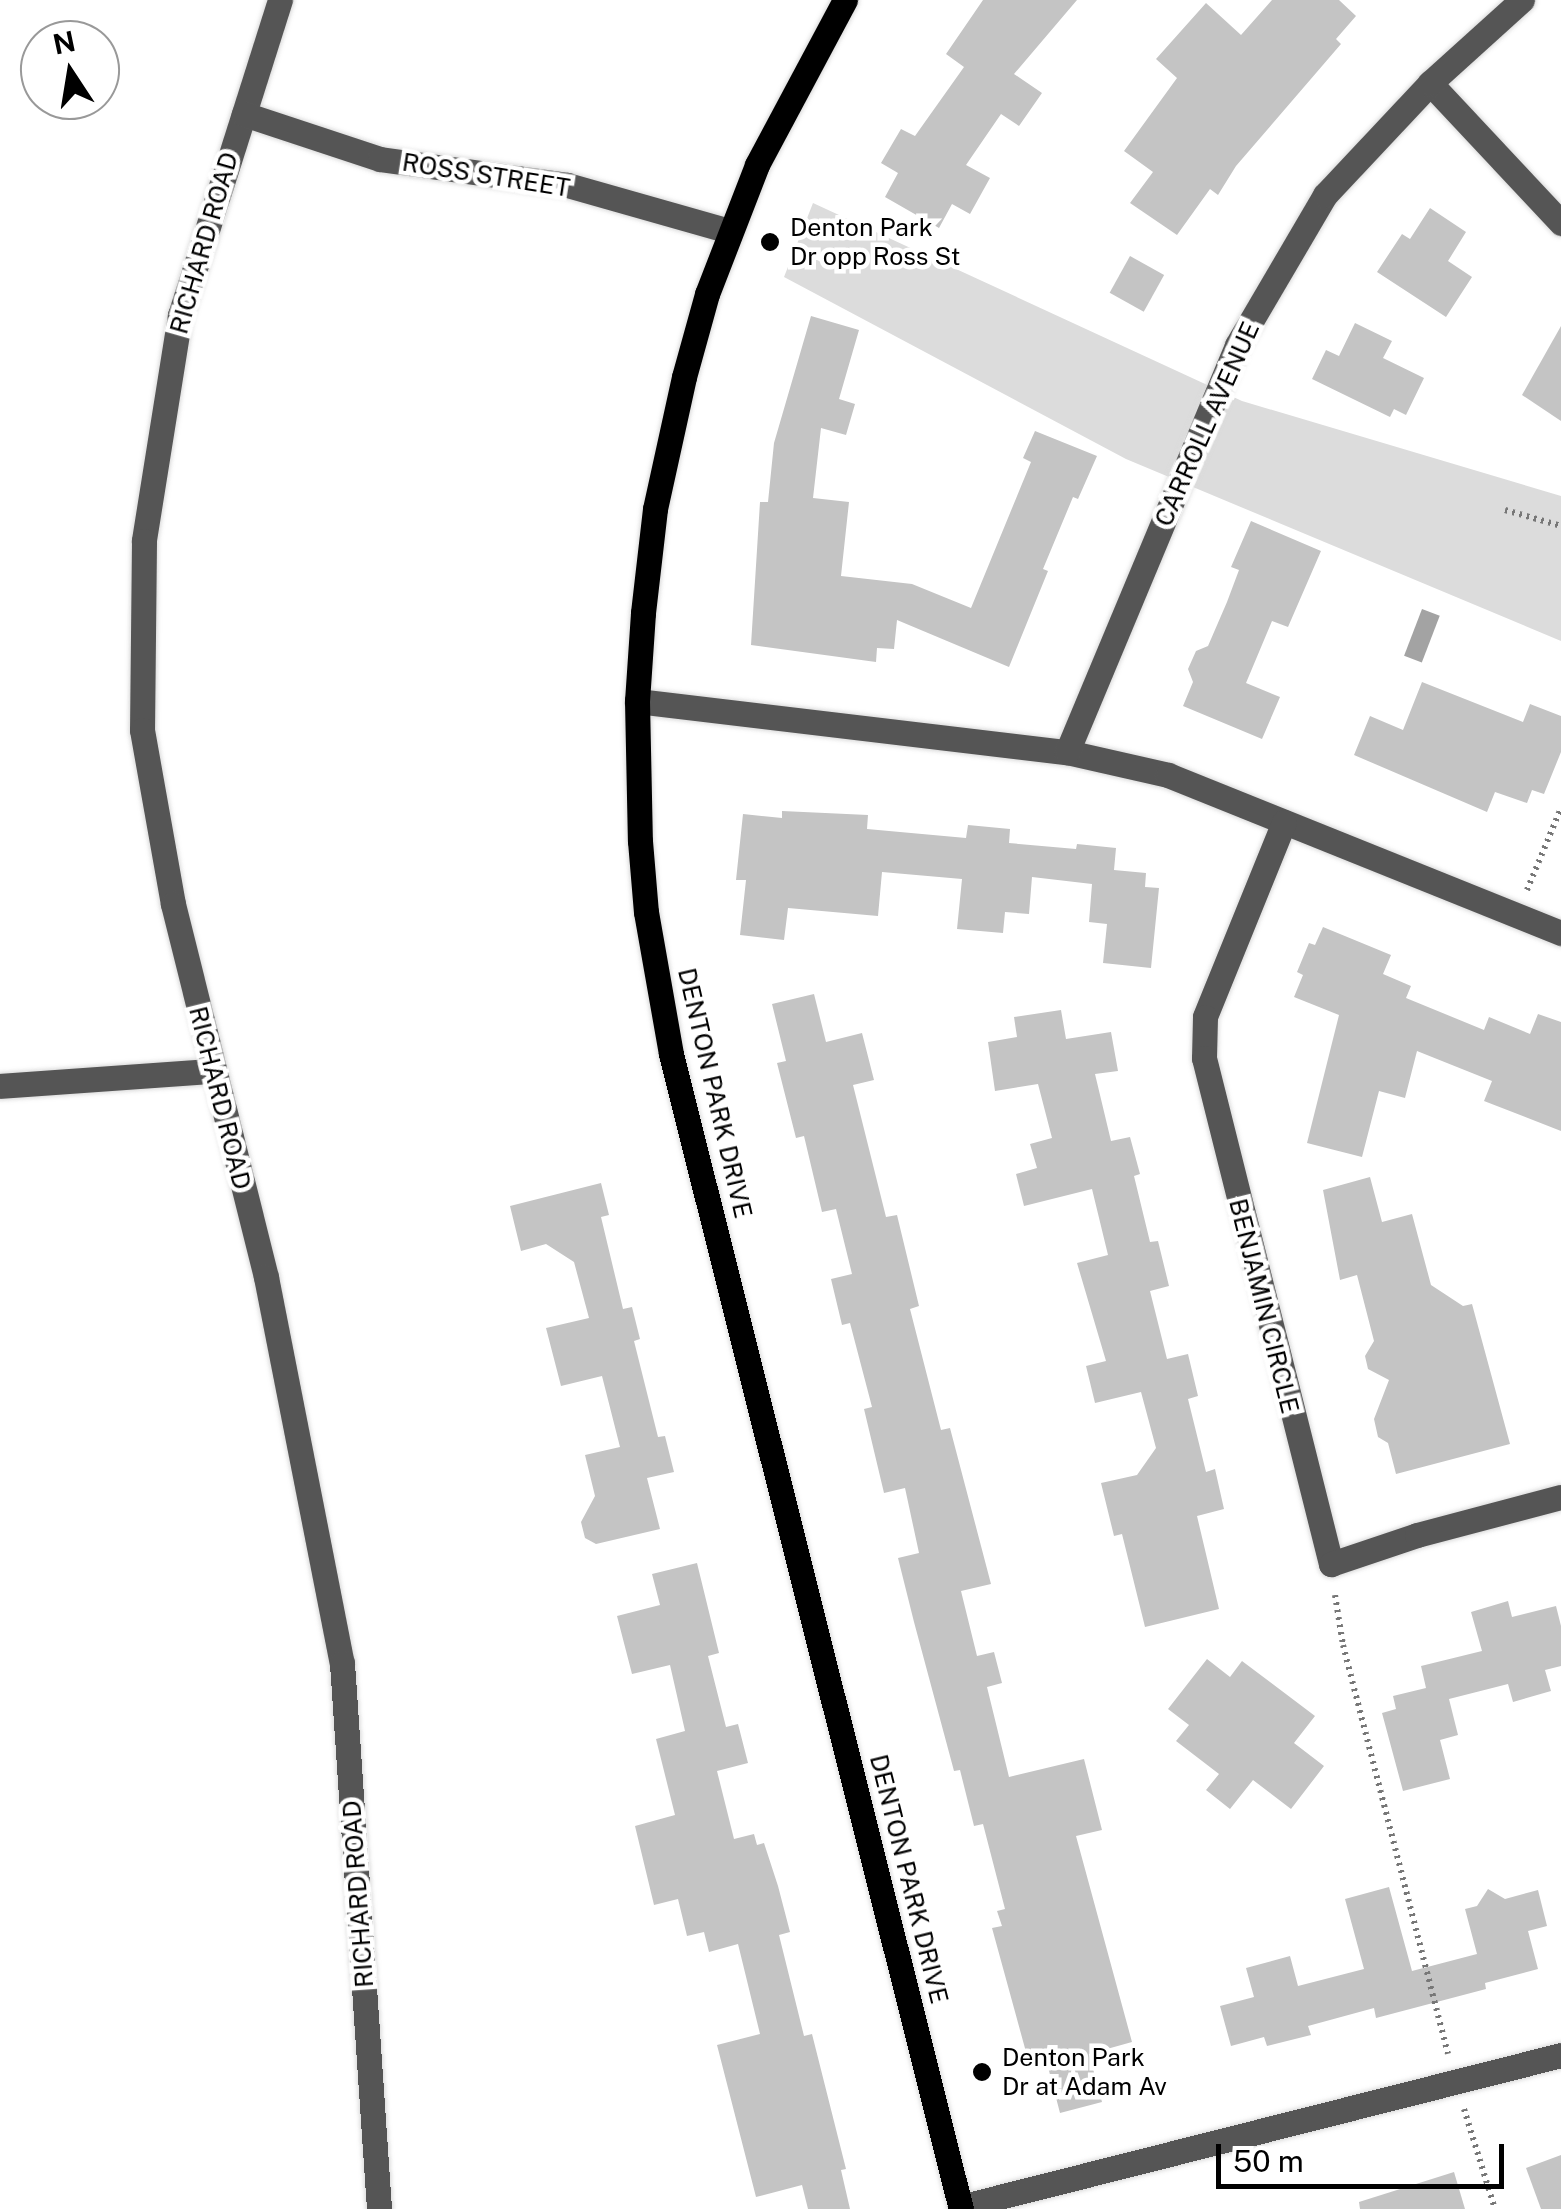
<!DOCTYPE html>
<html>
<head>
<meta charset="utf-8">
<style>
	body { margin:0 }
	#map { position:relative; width:1561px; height:2209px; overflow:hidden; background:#fff; font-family:"Public Sans",sans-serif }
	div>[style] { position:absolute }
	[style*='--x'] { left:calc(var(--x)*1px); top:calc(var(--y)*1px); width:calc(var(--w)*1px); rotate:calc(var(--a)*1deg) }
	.green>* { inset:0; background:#dcdcdc }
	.water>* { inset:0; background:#a3a3a3; transform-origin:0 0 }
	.building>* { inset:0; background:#c4c4c4; transform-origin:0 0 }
	.path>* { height:6px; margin-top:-3px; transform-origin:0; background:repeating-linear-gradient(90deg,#777 0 2.5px,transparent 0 7.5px) }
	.roads { filter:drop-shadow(0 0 2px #dbdbdb) drop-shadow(0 0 2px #dbdbdb) }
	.minor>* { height:25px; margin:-12.5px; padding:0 12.5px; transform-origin:12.5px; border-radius:12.5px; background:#555 }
	.major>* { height:25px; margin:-12.5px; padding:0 12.5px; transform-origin:12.5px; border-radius:12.5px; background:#000 }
	.dots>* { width:28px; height:28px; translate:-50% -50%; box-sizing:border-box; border:5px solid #fff; border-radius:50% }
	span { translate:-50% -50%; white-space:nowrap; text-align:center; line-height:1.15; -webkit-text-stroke:9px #fff; paint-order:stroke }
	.street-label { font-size:25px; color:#000 }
	.poi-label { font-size:25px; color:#000 }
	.left { translate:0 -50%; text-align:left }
	.north { position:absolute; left:20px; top:20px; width:100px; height:100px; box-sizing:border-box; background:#fff; border:2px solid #999; border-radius:50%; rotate:348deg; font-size:28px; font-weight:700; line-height:40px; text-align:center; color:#000 }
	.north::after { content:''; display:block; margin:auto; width:35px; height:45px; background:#000; clip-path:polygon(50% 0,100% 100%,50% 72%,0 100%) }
	.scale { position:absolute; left:1216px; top:2144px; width:288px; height:45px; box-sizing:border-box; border:5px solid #000; border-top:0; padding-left:12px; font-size:30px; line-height:35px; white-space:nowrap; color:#000; -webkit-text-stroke:8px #fff; paint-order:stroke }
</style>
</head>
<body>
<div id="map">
	<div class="green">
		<i style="clip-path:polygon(813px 203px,1242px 401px,1561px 496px,1561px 641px,1126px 459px,784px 277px)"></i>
	</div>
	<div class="water">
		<i style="left:1422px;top:609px;width:19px;height:50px;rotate:21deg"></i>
	</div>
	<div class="building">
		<i style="clip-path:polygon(983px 0,1077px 0,1014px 74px,1042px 93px,1019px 126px,1001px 114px,966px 165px,990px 178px,970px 214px,952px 204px,939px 228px,885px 197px,898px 173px,881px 163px,901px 129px,915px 136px,964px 67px,946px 54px)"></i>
		<i style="clip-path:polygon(1272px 0,1339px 0,1356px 16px,1336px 39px,1341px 44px,1236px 166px,1218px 195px,1210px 189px,1177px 235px,1130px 203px,1153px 172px,1124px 151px,1177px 78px,1156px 59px,1206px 3px,1241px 35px)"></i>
		<i style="clip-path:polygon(1430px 208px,1466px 232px,1448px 261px,1472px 277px,1446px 317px,1377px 272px,1402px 234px,1410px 239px)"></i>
		<i style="left:1130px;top:256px;width:39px;height:42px;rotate:29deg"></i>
		<i style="clip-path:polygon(811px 316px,859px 330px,839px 399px,855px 404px,846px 435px,821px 428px,813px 498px,849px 502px,841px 576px,912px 584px,971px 608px,1031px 462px,1023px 458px,1035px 431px,1097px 456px,1078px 499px,1073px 497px,1043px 569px,1048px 571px,1009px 667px,897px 620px,894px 649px,877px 648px,876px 662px,751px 645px,760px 502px,768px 502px,774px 443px)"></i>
		<i style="clip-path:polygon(1355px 323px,1392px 341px,1383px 358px,1424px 378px,1406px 415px,1394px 409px,1390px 417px,1312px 379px,1326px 350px,1339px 356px)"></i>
		<i style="clip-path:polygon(1561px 326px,1561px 421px,1522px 395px)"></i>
		<i style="clip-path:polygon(1251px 521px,1321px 551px,1288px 627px,1272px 621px,1246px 683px,1280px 697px,1262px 739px,1183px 706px,1193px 682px,1188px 669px,1196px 651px,1208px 646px,1227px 602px,1239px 570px,1231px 567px)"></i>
		<i style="clip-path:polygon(1422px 682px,1523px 722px,1530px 704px,1561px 716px,1561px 752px,1544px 794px,1532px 790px,1527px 803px,1495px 792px,1487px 812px,1354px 755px,1370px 716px,1403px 730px)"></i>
		<i style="clip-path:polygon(782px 811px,868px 815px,867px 829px,966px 838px,968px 825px,1010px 829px,1009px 843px,1076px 849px,1077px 844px,1116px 848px,1114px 870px,1146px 873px,1145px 887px,1159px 888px,1151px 968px,1103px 963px,1107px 924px,1089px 922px,1092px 884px,1032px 877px,1029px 914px,1005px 912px,1003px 933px,957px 929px,962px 879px,882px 872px,878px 916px,788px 908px,784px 940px,740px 935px,746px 880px,736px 880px,743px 814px,782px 818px)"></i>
		<i style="clip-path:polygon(1323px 927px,1391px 955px,1383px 974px,1411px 986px,1406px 998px,1484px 1030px,1489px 1017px,1530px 1034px,1538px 1014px,1561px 1022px,1561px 1131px,1484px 1101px,1492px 1081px,1417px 1051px,1405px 1098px,1379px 1091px,1362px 1157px,1307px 1143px,1339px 1015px,1294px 997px,1303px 975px,1297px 972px,1309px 943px,1315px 945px)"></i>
		<i style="clip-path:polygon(814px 994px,826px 1042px,862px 1033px,874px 1080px,853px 1085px,886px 1217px,897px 1215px,919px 1306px,910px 1309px,941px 1430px,950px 1428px,991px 1584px,961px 1591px,977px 1656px,994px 1652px,1002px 1683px,987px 1687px,1009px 1777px,1084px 1759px,1102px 1830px,1076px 1836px,1132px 2042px,1089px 2054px,1102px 2102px,1060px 2113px,1048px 2067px,1036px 2070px,1031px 2051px,1026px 2052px,992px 1928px,1002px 1926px,997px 1911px,1005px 1909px,983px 1824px,974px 1826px,960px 1770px,954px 1771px,914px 1622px,898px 1558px,919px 1553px,905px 1488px,884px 1493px,864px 1409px,872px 1407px,850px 1323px,842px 1325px,831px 1279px,852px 1274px,836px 1209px,822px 1212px,804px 1136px,796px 1138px,777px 1063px,786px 1061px,772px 1004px)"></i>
		<i style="clip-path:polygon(1061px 1010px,1066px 1039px,1111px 1032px,1118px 1071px,1095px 1074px,1111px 1141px,1130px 1137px,1140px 1174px,1134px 1176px,1150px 1242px,1158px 1241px,1169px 1286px,1150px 1291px,1167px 1359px,1188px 1354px,1198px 1396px,1188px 1399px,1206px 1472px,1215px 1469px,1224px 1509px,1197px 1516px,1219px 1609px,1145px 1627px,1122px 1534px,1114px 1536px,1101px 1483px,1137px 1475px,1156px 1448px,1141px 1392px,1095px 1403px,1086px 1366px,1106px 1361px,1077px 1263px,1108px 1255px,1092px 1189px,1024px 1206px,1016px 1174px,1037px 1168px,1030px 1144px,1052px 1138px,1038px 1084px,995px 1091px,988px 1042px,1017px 1037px,1014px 1017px)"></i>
		<i style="clip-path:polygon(1370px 1177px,1382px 1222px,1412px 1214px,1431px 1285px,1463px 1306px,1472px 1304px,1510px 1444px,1396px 1474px,1388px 1443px,1378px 1437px,1374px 1419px,1389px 1380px,1368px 1369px,1365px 1356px,1374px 1341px,1357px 1275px,1340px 1280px,1323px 1190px)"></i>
		<i style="clip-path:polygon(601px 1183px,609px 1215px,601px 1217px,623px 1309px,632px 1307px,640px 1339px,634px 1341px,658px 1437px,665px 1436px,674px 1472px,647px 1478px,660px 1529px,596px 1544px,585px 1538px,581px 1522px,595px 1496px,585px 1455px,620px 1447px,602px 1376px,561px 1386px,546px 1328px,589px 1318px,574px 1262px,546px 1244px,521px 1251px,510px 1206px)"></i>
		<i style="clip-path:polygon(697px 1563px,719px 1653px,708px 1656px,726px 1727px,738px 1724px,748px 1763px,717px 1771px,734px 1839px,754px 1834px,757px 1845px,764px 1843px,778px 1886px,790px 1932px,779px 1935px,804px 2036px,812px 2034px,846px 2169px,841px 2170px,850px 2209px,808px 2209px,802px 2185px,756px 2197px,717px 2045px,760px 2034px,738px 1944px,709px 1952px,704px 1932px,687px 1936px,678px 1899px,654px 1905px,635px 1826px,675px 1815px,656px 1739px,685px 1731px,670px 1665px,632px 1674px,617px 1616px,660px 1605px,652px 1574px)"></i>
		<i style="clip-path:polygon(1508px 1601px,1512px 1617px,1556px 1606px,1561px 1626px,1561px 1666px,1545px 1670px,1551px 1691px,1513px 1702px,1508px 1684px,1449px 1699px,1458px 1735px,1440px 1740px,1450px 1779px,1403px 1791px,1382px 1713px,1396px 1709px,1393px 1696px,1426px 1688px,1421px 1666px,1482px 1651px,1471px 1612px)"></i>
		<i style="clip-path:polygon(1207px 1659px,1230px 1677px,1242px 1661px,1315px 1716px,1294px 1743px,1324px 1766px,1291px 1809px,1253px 1780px,1230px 1809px,1206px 1790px,1219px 1774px,1176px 1741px,1189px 1725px,1168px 1709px)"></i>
		<i style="clip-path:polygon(1389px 1887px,1412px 1971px,1477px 1954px,1465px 1909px,1477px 1906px,1488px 1889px,1505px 1899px,1538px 1890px,1547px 1926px,1528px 1931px,1538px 1969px,1485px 1983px,1486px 1989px,1376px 2018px,1374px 2008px,1308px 2026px,1311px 2035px,1267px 2046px,1264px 2037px,1231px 2046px,1220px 2006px,1254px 1997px,1246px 1968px,1290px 1956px,1298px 1986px,1364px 1969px,1345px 1899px)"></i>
		<i style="clip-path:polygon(1561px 2155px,1561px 2209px,1541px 2209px,1526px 2168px)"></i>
		<i style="clip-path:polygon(1454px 2172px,1465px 2209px,1360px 2209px,1359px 2202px)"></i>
	</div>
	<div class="path">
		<i style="--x:1505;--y:510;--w:58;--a:15.9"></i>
		<i style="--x:1527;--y:890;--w:89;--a:-67.5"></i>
		<i style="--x:1335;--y:1595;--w:51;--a:80.9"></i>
		<i style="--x:1343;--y:1645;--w:422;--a:75.6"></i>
		<i style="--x:1464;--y:2109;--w:105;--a:72.8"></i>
	</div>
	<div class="roads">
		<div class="minor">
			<i style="--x:280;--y:0;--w:330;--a:107.6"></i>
			<i style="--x:180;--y:315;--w:229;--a:99.1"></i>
			<i style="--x:144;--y:541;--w:189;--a:90.6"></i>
			<i style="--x:142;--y:730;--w:177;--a:79.9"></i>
			<i style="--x:173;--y:904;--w:384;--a:76"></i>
			<i style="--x:266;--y:1277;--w:393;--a:78.9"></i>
			<i style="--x:342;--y:1663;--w:547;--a:86.12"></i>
			<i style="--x:1430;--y:83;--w:192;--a:46.9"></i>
			<i style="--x:244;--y:114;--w:143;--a:18.3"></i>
			<i style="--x:380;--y:159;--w:189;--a:7.9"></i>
			<i style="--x:567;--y:185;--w:169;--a:15.8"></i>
			<i style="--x:637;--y:701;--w:433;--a:6.8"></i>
			<i style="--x:1067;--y:752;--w:104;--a:12.8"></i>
			<i style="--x:1168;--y:775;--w:424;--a:21.9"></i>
			<i style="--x:1067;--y:752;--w:441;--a:-67.3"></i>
			<i style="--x:1237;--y:345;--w:174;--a:-59.6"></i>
			<i style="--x:1325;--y:195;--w:154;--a:-46.8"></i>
			<i style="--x:1430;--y:83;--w:124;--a:-42.1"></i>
			<i style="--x:1284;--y:822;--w:210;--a:112.1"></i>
			<i style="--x:1205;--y:1017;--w:41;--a:91.4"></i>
			<i style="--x:1204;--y:1058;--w:522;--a:75.91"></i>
			<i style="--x:1331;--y:1564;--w:91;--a:-18.6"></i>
			<i style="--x:1417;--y:1535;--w:149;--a:-14.8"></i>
			<i style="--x:0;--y:1086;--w:212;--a:-4.1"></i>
			<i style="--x:960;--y:2207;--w:620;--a:-14.19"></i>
		</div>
		<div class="major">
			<i style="--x:845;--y:0;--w:187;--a:118.1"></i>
			<i style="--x:757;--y:165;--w:138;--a:111.2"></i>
			<i style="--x:707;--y:294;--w:86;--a:105.5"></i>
			<i style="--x:684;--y:377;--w:135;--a:102.4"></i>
			<i style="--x:655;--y:509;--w:105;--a:96.6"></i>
			<i style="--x:643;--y:613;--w:88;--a:93.9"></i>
			<i style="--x:637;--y:701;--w:140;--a:88.8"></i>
			<i style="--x:640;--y:841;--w:71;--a:85.2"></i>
			<i style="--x:646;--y:912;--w:144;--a:80"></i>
			<i style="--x:671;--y:1054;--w:1191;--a:75.91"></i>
		</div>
	</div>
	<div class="dots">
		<i style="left:770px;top:242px;background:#000"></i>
		<i style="left:982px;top:2072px;background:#000"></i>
	</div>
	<div class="street-label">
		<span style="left:486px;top:175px;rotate:9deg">ROSS STREET</span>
		<span style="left:204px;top:243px;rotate:-74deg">RICHARD ROAD</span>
		<span style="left:1207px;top:424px;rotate:-66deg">CARROLL AVENUE</span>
		<span style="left:715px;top:1093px;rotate:77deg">DENTON PARK DRIVE</span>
		<span style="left:220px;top:1098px;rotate:76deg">RICHARD ROAD</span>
		<span style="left:1264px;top:1306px;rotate:76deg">BENJAMIN CIRCLE</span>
		<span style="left:909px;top:1879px;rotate:76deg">DENTON PARK DRIVE</span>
		<span style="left:358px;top:1894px;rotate:-94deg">RICHARD ROAD</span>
	</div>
	<div class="poi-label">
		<span class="left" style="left:790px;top:242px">Denton Park<br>Dr opp Ross St</span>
		<span class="left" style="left:1002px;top:2072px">Denton Park<br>Dr at Adam Av</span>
	</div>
	<div class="north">N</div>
	<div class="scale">50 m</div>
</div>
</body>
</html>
